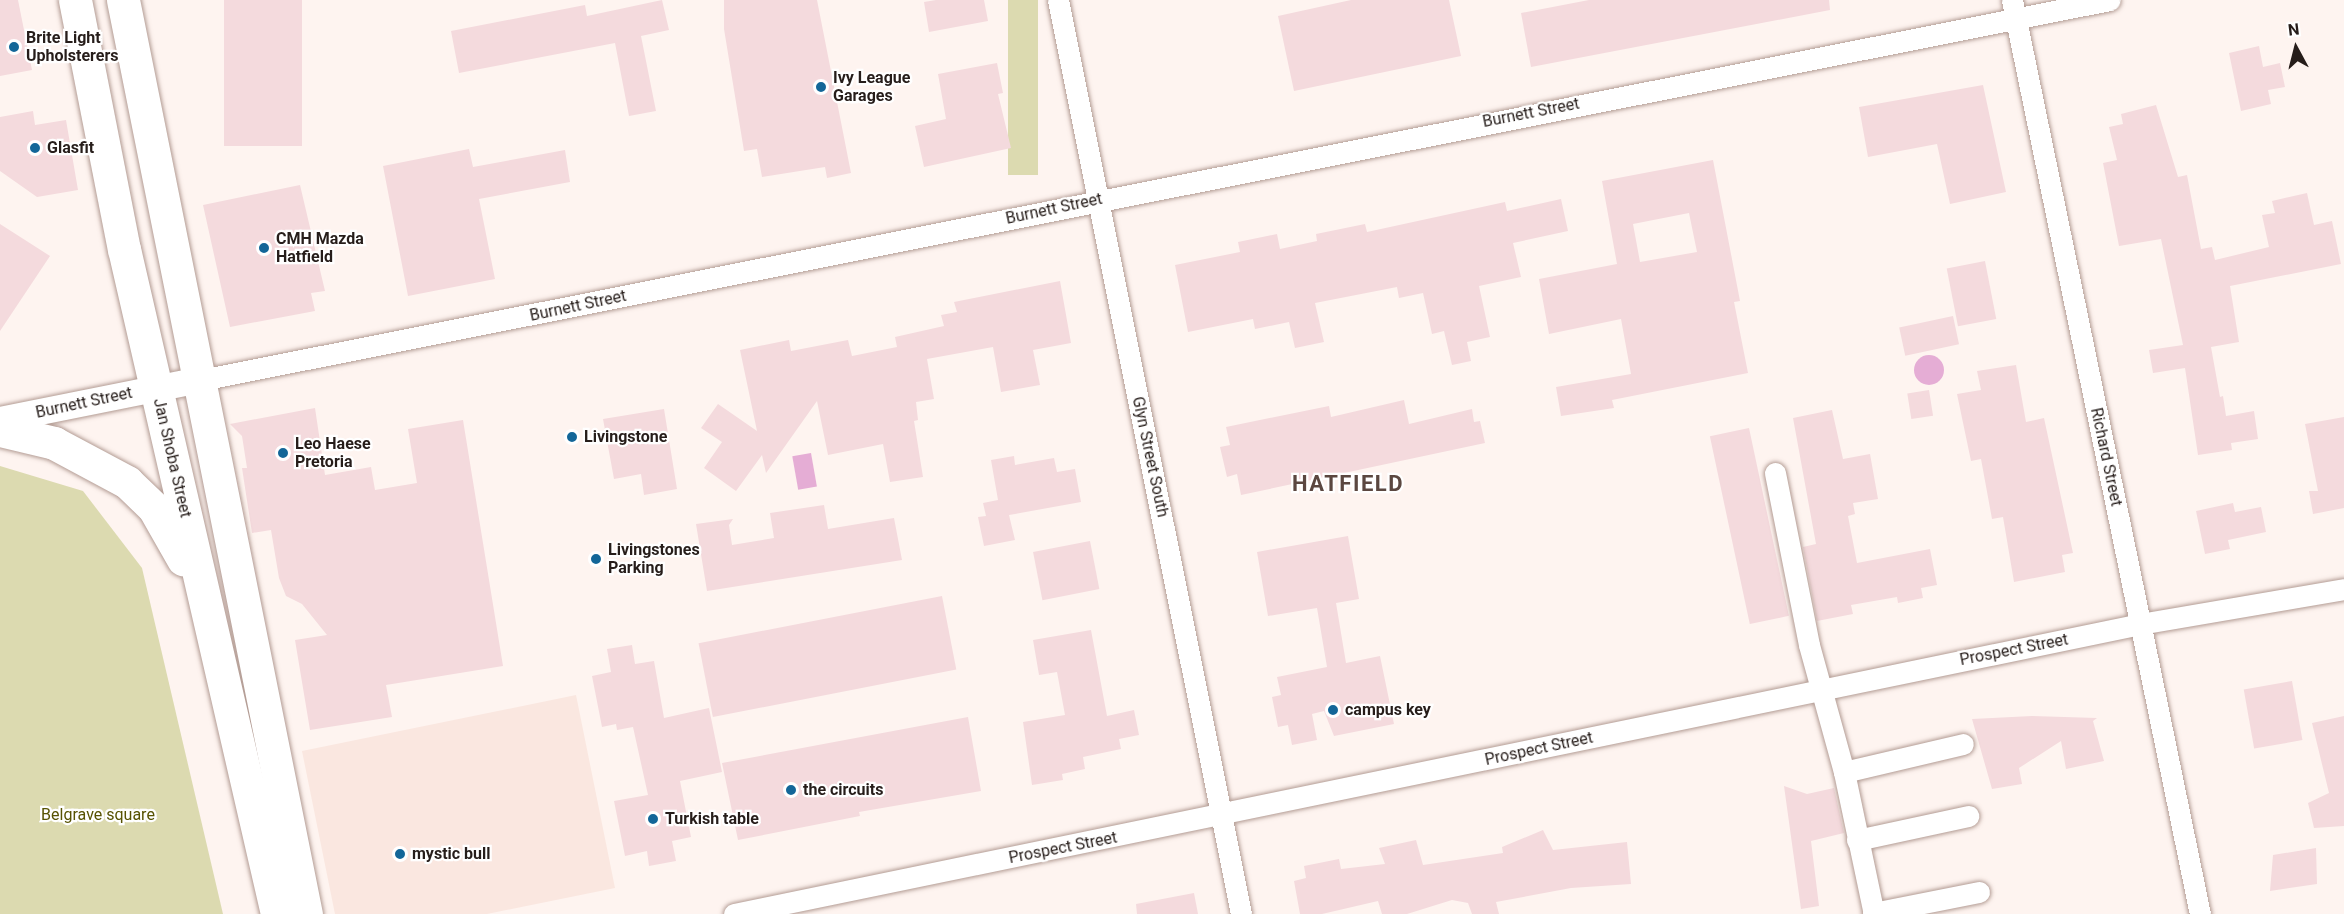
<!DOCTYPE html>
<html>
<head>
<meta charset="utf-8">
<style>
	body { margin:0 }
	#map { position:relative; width:2344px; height:914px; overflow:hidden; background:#fef4f0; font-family:Roboto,sans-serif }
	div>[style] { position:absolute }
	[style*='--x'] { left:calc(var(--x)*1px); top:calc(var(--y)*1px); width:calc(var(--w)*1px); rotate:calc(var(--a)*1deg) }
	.built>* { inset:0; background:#fae7e0 }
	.green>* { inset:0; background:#dcdab0; transform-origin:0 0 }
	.water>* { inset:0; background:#e5add5; transform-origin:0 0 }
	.round { border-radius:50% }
	.building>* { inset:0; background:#f4dadd; transform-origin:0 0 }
	.roads { filter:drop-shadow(0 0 2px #b39c94) drop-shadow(0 0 2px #b39c94) }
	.minor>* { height:21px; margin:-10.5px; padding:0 10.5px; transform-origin:10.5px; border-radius:10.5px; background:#fff }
	.tertiary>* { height:26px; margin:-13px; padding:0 13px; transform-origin:13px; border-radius:13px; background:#fff }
	.primary>* { height:33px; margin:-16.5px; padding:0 16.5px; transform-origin:16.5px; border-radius:16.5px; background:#fff }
	.dots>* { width:16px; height:16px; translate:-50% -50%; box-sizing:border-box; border:3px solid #fff; border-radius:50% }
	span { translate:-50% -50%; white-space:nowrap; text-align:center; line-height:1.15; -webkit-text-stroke:4.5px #fff; paint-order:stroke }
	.poi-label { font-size:16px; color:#261d1a; font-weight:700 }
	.left { translate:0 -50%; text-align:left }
	.street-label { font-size:16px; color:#261d1a }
	.park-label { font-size:16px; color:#575202 }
	.district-label { font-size:22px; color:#5b4740; font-weight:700; letter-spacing:1.5px }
	.north { position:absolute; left:2266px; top:18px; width:60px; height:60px; -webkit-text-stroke:4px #fff; paint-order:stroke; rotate:353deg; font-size:16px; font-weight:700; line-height:24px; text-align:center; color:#261d1a }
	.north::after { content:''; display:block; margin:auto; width:21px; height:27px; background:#261d1a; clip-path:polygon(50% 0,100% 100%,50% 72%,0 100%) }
</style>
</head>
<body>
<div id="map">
	<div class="built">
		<i style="clip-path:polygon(576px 695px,615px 888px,487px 914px,335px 914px,302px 751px)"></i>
	</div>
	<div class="green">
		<i style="left:1008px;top:0;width:30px;height:175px"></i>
		<i style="clip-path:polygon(0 466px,83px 491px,142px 568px,223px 914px,0 914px)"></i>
	</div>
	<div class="water">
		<i class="round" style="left:1914px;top:355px;width:30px;height:30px"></i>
		<i style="left:811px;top:453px;width:34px;height:19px;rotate:80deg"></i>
	</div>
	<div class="building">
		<i style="clip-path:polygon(0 0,18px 0,32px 70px,0 76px)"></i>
		<i style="left:224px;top:0;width:78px;height:146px"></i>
		<i style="clip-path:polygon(662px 0,669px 30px,641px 36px,656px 111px,629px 116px,615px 43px,459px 73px,451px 31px,585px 5px,587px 16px)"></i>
		<i style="clip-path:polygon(724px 0,817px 0,851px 173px,827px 178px,825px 167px,762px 177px,757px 149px,744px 151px,724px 29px)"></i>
		<i style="clip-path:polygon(936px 0,984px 0,988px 21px,929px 32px,924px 2px)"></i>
		<i style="clip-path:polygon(1351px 0,1449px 0,1461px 56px,1294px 91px,1278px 16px)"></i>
		<i style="clip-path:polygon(1589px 0,1829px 0,1830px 10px,1531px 67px,1521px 13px)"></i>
		<i style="clip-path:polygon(2259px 46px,2263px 67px,2280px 63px,2285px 87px,2268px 90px,2271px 104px,2241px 111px,2229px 53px)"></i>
		<i style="clip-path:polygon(997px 63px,1003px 93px,998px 94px,1011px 148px,924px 167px,915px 126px,946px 119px,938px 74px)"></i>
		<i style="clip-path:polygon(1983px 85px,2006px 192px,1950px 204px,1937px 144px,1868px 157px,1859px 107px)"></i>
		<i style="clip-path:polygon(2156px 105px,2178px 177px,2187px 175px,2201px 249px,2212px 247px,2215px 260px,2269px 247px,2262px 215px,2275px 213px,2272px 201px,2307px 193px,2314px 225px,2332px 221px,2341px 264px,2230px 286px,2239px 342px,2211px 347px,2220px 397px,2223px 396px,2226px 416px,2254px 411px,2258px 439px,2231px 443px,2232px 450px,2198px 455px,2185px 368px,2153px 373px,2149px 350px,2183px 345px,2161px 239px,2119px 246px,2103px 163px,2117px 160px,2109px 127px,2123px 124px,2121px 114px)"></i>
		<i style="clip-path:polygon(33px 111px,35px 125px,66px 120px,78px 190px,37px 197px,0 171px,0 117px)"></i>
		<i style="clip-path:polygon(469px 149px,473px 167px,565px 150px,570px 182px,479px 199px,495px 279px,408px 296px,383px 166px)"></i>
		<i style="clip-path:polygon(evenodd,1713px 160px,1740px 301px,1734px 302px,1748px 373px,1612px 400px,1614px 408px,1561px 416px,1556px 387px,1631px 374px,1621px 319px,1549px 334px,1539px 279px,1617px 264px,1602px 181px,1713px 160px,1689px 213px,1697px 252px,1640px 262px,1633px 224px,1689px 213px)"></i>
		<i style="clip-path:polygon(300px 185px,325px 291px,311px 293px,315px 311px,230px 327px,203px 205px)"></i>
		<i style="clip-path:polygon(1561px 199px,1568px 231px,1513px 243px,1521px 277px,1479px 286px,1490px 337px,1467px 342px,1471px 361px,1452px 365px,1444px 331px,1432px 334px,1423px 293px,1399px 298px,1397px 287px,1315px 303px,1324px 342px,1295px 348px,1289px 322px,1255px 329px,1253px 319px,1188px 332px,1175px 265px,1240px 252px,1238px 242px,1277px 234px,1280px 249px,1317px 241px,1316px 234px,1365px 224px,1367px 232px,1505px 202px,1507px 211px)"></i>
		<i style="clip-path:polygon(0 224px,50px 256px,0 331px)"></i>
		<i style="left:1985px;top:261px;width:59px;height:39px;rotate:79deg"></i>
		<i style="clip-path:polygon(1060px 281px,1071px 343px,1033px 350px,1040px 385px,1001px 392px,993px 347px,927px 359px,934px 399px,916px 402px,918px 420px,914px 421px,923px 477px,890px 482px,883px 444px,828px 455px,817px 401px,766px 473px,762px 455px,736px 491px,704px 468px,722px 442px,701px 428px,718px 404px,757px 431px,740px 350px,789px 340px,791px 351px,848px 340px,852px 356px,897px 347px,895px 337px,944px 326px,941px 315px,957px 312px,954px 302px)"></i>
		<i style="left:1953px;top:316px;width:29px;height:55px;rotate:78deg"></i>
		<i style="clip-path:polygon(2016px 365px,2026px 422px,2044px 418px,2073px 553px,2062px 555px,2065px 572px,2014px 582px,2003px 517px,1992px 519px,1981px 459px,1971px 461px,1957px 394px,1981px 390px,1977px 371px)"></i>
		<i style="left:1929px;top:390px;width:26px;height:22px;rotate:81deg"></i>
		<i style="clip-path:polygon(1404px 400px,1409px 424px,1472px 409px,1474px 422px,1480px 421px,1485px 443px,1241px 495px,1237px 474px,1227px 477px,1220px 447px,1230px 445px,1226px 427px,1329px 406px,1331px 417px)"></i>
		<i style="clip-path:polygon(315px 408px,325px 475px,371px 467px,375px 490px,417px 483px,408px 429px,463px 420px,503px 666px,386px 685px,392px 717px,310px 730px,295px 640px,327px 635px,302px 604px,286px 596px,279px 578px,271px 530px,252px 533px,242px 468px,247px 468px,242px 436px,230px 424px)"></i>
		<i style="clip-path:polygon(664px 409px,677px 489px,644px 495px,641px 474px,614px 479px,603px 419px)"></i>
		<i style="clip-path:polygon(1832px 410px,1843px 459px,1870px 454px,1878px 499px,1853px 503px,1855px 514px,1848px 516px,1857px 563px,1930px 549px,1937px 585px,1921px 588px,1923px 598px,1898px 603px,1897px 597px,1851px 605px,1853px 614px,1817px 621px,1803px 547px,1816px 544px,1793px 418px)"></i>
		<i style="clip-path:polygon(2344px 417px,2344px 508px,2313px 514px,2309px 491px,2318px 491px,2305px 424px)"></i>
		<i style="left:1749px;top:428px;width:192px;height:40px;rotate:78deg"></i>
		<i style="clip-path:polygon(1014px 456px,1015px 465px,1054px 458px,1057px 472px,1075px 469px,1081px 502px,1009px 515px,1015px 540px,984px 546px,978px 517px,986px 516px,983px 503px,998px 500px,991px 460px)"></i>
		<i style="clip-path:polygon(2233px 503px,2235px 512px,2261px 507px,2266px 532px,2228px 540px,2230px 549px,2205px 554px,2196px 511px)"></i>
		<i style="clip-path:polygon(824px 505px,828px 529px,894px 518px,902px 560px,707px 591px,696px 524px,733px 519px,729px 525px,732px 545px,774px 538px,770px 513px)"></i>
		<i style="clip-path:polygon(1348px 536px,1359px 599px,1336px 603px,1346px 663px,1380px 656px,1394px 724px,1334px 736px,1324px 711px,1312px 714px,1317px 740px,1292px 745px,1288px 725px,1278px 727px,1272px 697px,1281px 695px,1277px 677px,1327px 667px,1317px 608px,1268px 616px,1257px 552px)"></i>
		<i style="left:1090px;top:541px;width:49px;height:58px;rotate:79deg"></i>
		<i style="left:942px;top:596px;width:75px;height:248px;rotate:79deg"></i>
		<i style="clip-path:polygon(1091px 630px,1107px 716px,1134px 710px,1139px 735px,1119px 739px,1121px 749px,1083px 757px,1085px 769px,1062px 774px,1063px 780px,1032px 785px,1023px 722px,1065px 715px,1057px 672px,1039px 675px,1033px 640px)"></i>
		<i style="clip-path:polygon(632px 645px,635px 664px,654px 661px,664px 718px,709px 708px,722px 772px,680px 781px,691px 837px,672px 841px,676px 861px,649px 866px,647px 851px,625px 856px,614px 801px,648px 795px,633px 727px,617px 730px,616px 724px,602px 727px,592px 676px,611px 672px,607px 649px)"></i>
		<i style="left:2292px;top:681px;width:60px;height:49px;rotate:80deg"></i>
		<i style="clip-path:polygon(2032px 716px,2097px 718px,2093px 721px,2104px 761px,2066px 769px,2061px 741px,2019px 768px,2022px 784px,1992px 789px,1972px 719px)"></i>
		<i style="clip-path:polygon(2344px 716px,2344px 826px,2314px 828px,2308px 803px,2329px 793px,2312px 723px)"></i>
		<i style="clip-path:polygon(968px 717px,981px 791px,859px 812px,860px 816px,738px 840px,722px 763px)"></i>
		<i style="clip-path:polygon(1784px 786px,1807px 794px,1834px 788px,1844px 833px,1811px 841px,1819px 906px,1801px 909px)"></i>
		<i style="clip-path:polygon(1543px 830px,1553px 850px,1627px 842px,1631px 884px,1571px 888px,1496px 902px,1499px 914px,1472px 914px,1468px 903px,1452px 900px,1407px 914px,1382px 914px,1378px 901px,1322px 914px,1300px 914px,1294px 881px,1306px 878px,1304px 866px,1339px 859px,1341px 869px,1385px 864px,1379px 848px,1416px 840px,1423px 865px,1503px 853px,1502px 847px)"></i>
		<i style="clip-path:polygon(2316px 848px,2317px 884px,2270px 891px,2273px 855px)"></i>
		<i style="clip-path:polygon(1194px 893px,1198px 914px,1137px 914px,1136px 904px)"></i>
	</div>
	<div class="roads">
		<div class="minor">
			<i style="--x:1058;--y:0;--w:932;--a:78.68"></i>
			<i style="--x:2012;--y:0;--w:933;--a:78.38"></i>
			<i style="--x:196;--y:381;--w:1951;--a:-11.26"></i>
			<i style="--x:1775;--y:473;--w:175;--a:78.8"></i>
			<i style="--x:1809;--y:645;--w:132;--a:74.6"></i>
			<i style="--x:1844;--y:772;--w:145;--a:78.1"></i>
			<i style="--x:1844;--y:772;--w:122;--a:-13.2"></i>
			<i style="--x:1857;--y:840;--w:114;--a:-12.2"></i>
			<i style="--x:1873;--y:913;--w:108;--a:-11.2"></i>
			<i style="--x:734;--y:914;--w:1436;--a:-11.65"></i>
			<i style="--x:2140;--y:624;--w:207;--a:-9.7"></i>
		</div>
		<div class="tertiary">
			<i style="--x:0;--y:420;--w:200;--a:-11.3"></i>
		</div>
		<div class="primary">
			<i style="--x:75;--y:0;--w:254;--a:78.9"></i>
			<i style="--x:124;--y:249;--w:682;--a:77.04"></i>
			<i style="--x:123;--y:0;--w:932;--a:78.68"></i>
			<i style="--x:0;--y:430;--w:56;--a:13.5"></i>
			<i style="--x:54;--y:443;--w:83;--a:28.1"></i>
			<i style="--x:127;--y:482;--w:37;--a:44"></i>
			<i style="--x:154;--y:508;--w:59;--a:60.4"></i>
		</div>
	</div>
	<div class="dots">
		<i style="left:14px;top:47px;background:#136698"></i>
		<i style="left:821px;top:87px;background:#136698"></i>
		<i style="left:35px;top:148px;background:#136698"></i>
		<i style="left:264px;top:248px;background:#136698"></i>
		<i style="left:572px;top:437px;background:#136698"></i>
		<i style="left:283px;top:453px;background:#136698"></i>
		<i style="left:596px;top:559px;background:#136698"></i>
		<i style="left:1333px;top:710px;background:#136698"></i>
		<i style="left:791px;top:790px;background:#136698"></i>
		<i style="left:653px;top:819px;background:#136698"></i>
		<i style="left:400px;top:854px;background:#136698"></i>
	</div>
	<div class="poi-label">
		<span class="left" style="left:26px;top:47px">Brite Light<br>Upholsterers</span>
		<span class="left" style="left:833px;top:87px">Ivy League<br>Garages</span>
		<span class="left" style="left:47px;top:148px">Glasfit</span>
		<span class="left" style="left:276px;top:248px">CMH Mazda<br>Hatfield</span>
		<span class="left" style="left:584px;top:437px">Livingstone</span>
		<span class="left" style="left:295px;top:453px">Leo Haese<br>Pretoria</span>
		<span class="left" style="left:608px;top:559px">Livingstones<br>Parking</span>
		<span class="left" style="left:1345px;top:710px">campus key</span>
		<span class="left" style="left:803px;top:790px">the circuits</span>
		<span class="left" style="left:665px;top:819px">Turkish table</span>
		<span class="left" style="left:412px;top:854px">mystic bull</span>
	</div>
	<div class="street-label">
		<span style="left:1531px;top:113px;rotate:-11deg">Burnett Street</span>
		<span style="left:1054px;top:209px;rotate:-12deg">Burnett Street</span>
		<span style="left:578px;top:306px;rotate:-12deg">Burnett Street</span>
		<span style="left:84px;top:403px;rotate:-12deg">Burnett Street</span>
		<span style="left:1150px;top:457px;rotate:78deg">Glyn Street South</span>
		<span style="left:2106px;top:457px;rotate:78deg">Richard Street</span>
		<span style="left:172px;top:458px;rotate:77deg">Jan Shoba Street</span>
		<span style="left:2014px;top:650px;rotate:-11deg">Prospect Street</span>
		<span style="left:1539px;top:749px;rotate:-12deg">Prospect Street</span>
		<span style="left:1063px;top:848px;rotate:-11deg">Prospect Street</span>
	</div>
	<div class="park-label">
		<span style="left:98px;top:815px">Belgrave square</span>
	</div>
	<div class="district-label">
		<span style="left:1348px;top:484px">HATFIELD</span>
	</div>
	<div class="north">N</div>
</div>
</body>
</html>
